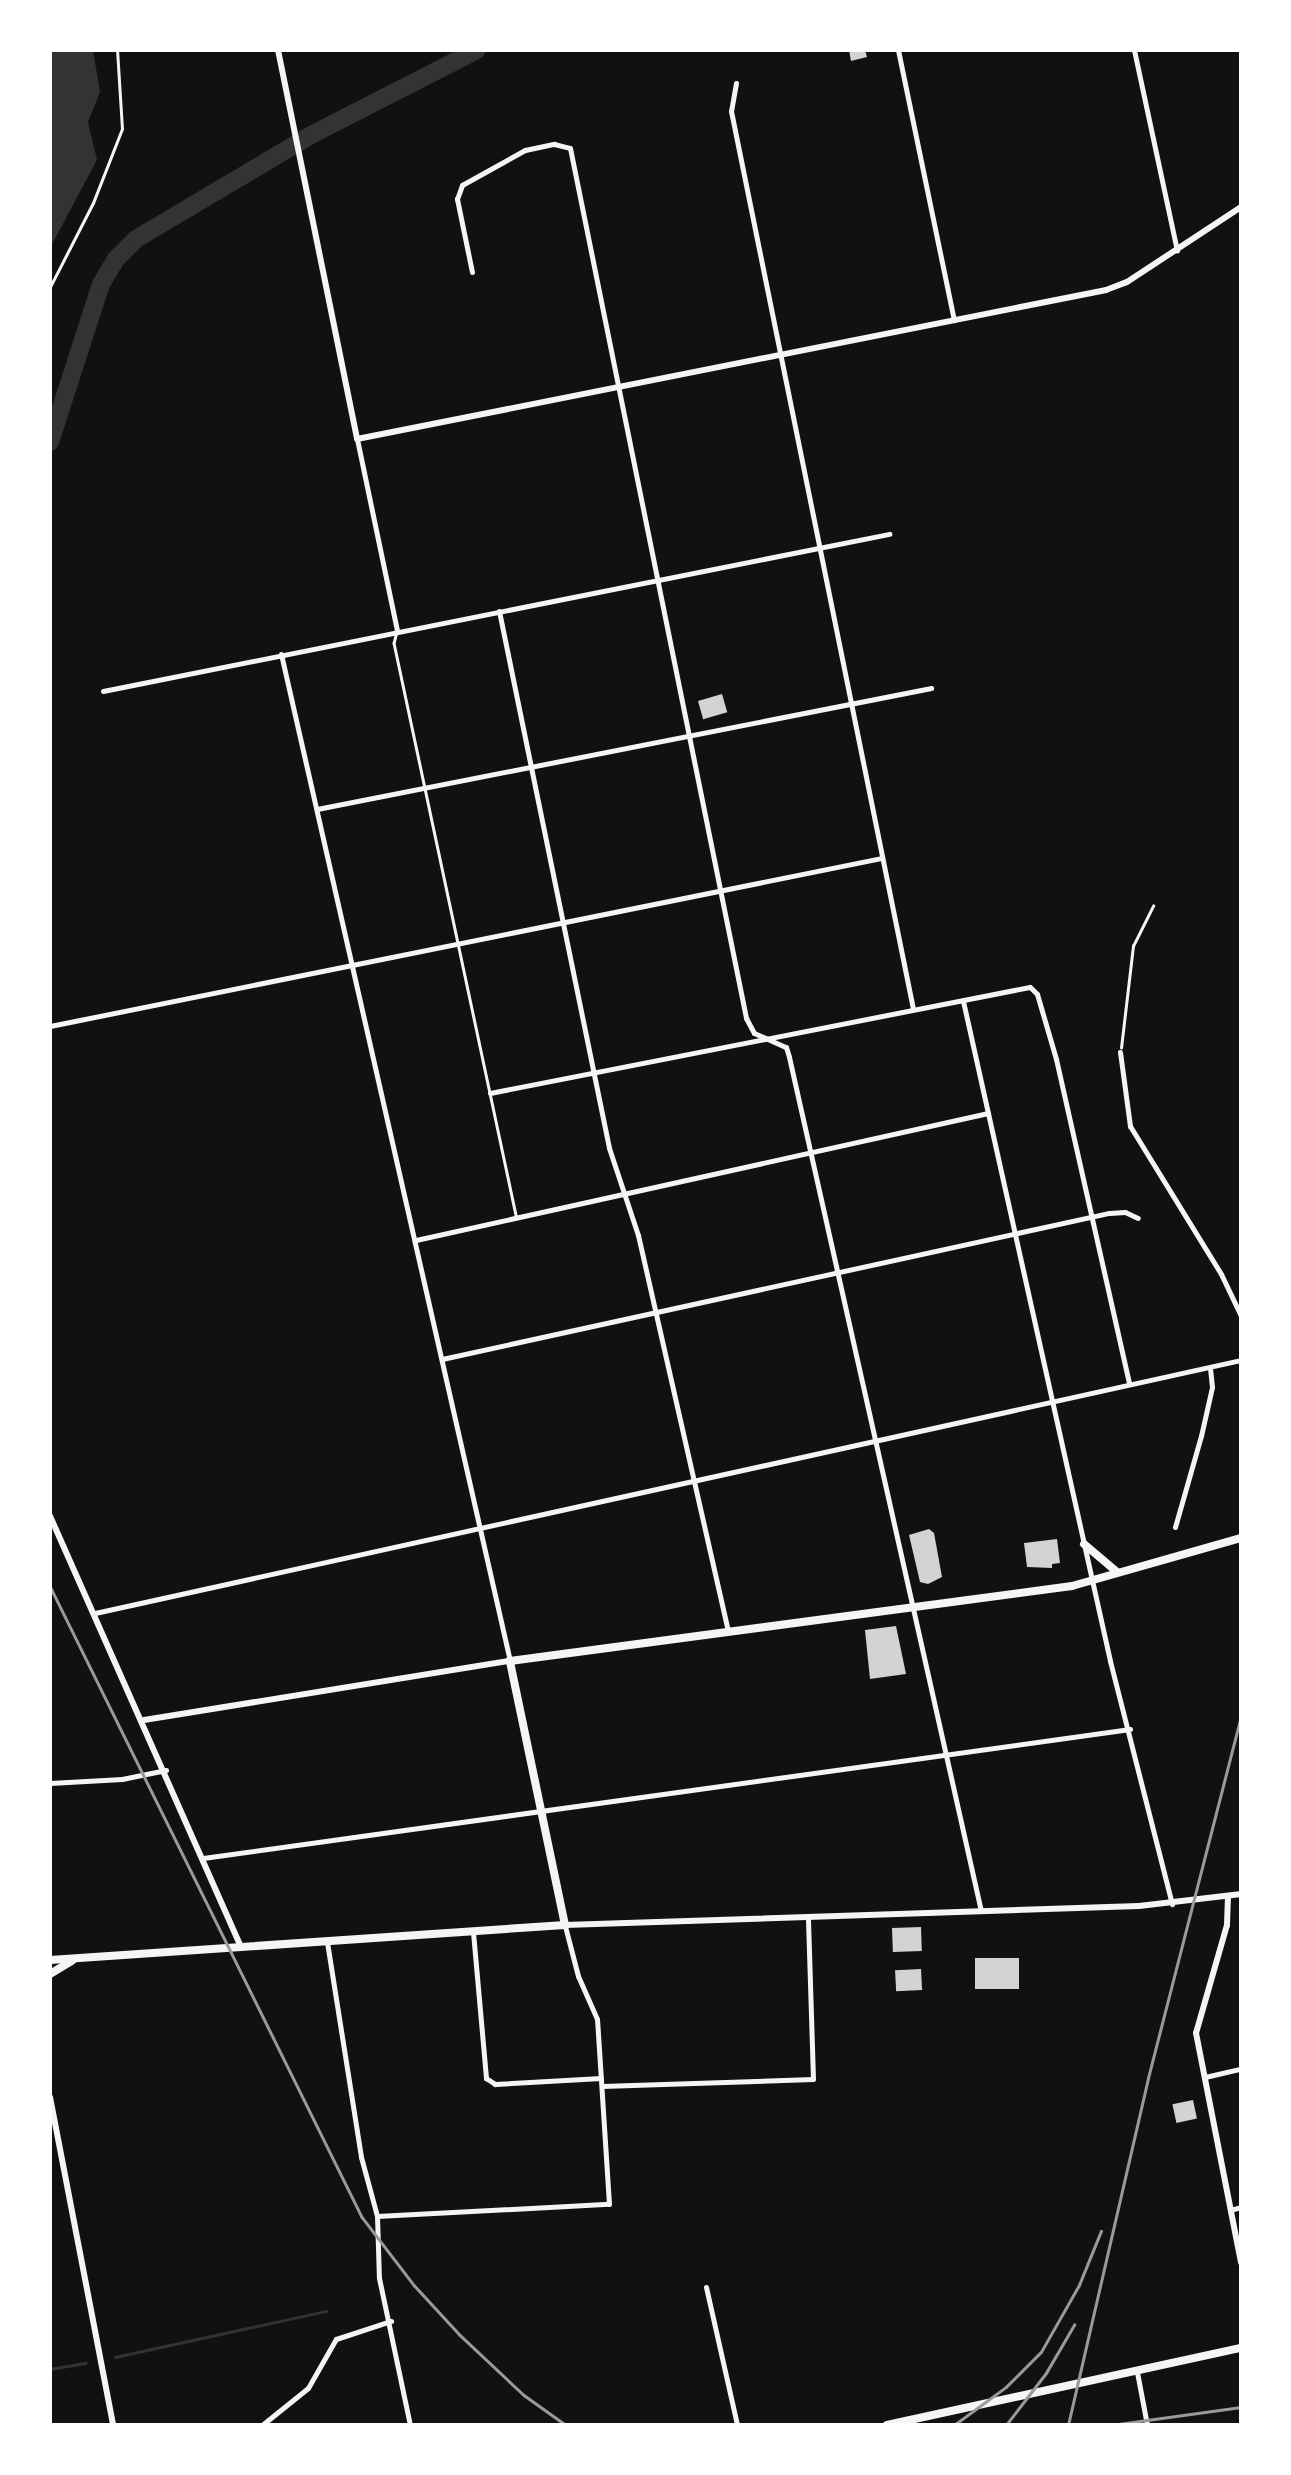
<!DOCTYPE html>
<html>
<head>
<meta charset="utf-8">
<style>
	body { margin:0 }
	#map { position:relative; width:1291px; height:2475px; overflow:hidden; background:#111; font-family:Ubuntu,sans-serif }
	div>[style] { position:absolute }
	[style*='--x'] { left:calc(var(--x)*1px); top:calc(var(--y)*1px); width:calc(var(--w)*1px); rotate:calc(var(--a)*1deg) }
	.water>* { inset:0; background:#333 }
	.stream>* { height:2.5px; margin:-1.25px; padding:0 1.25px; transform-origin:1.25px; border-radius:1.25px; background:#333 }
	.river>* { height:18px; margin:-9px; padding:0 9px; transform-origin:9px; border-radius:9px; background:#333 }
	.building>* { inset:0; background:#d3d3d3; transform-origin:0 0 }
	.path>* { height:2.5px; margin:-1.25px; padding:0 1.25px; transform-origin:1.25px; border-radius:1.25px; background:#f5f5f5 }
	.service>* { height:2.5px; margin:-1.25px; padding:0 1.25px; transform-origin:1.25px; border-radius:1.25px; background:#f5f5f5 }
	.minor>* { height:5px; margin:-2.5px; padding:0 2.5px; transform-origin:2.5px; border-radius:2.5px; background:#f5f5f5 }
	.tertiary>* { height:6px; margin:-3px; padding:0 3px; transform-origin:3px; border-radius:3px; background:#f5f5f5 }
	.secondary>* { height:8px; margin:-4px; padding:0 4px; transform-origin:4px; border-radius:4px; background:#f5f5f5 }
	.primary>* { height:8px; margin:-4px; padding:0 4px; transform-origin:4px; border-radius:4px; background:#f5f5f5 }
	.rail>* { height:2.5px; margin:-1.25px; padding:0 1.25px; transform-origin:1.25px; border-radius:1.25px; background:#9a9a9a }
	span { translate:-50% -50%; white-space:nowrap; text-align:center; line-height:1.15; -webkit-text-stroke:10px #fff; paint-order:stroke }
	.frame { position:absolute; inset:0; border:52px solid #fff; pointer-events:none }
</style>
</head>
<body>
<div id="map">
	<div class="water">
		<i style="clip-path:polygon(50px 50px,93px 50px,100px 92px,88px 122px,97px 160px,50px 248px)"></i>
	</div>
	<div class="stream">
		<i style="--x:115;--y:2357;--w:216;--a:-12.3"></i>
		<i style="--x:50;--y:2369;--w:36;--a:-10"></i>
	</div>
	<div class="river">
		<i style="--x:50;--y:442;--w:166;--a:-72.1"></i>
		<i style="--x:101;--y:284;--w:29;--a:-59"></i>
		<i style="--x:116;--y:259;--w:28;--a:-45"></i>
		<i style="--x:136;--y:239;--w:204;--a:-30.7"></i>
		<i style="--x:311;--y:135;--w:186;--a:-27.1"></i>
	</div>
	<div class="building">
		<i style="clip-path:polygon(849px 50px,865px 50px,867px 57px,851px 61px)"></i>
		<i style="left:722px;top:694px;width:19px;height:25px;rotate:74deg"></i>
		<i style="clip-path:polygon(929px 1529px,934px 1533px,942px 1577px,928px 1584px,920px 1582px,909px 1535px)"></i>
		<i style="clip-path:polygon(1057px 1539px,1060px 1563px,1052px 1564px,1052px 1568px,1027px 1567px,1024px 1543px)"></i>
		<i style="clip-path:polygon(896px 1626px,906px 1674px,870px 1679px,865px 1630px)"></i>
		<i style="left:921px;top:1927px;width:24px;height:29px;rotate:88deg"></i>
		<i style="left:1019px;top:1958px;width:31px;height:44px;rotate:90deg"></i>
		<i style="left:921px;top:1969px;width:21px;height:26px;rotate:87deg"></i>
		<i style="left:1193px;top:2100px;width:19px;height:21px;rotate:78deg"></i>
	</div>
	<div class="path">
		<i style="--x:50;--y:287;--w:94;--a:-62.9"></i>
		<i style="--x:93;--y:203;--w:79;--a:-68.6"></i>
		<i style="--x:122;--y:129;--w:79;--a:-93.6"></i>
	</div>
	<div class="service">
		<i style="--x:397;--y:632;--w:11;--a:105"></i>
		<i style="--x:394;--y:643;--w:585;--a:77.96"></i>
		<i style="--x:1121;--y:1048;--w:103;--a:-83.3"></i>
		<i style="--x:1133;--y:946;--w:45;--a:-63.4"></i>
	</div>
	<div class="minor">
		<i style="--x:898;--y:50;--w:276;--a:78.3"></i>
		<i style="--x:1134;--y:50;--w:205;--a:77.9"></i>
		<i style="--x:736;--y:83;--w:28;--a:100"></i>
		<i style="--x:731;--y:111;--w:916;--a:78.54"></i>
		<i style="--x:472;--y:272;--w:75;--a:-101.6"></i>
		<i style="--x:457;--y:199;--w:15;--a:-70"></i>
		<i style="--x:462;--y:185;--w:72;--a:-29.1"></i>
		<i style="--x:525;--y:150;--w:30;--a:-12"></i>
		<i style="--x:554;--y:144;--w:16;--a:14"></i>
		<i style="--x:570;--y:148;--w:888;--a:78.56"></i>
		<i style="--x:746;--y:1018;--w:17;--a:62"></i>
		<i style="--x:754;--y:1033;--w:35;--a:24"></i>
		<i style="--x:786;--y:1047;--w:10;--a:73"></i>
		<i style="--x:789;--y:1057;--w:875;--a:77.33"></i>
		<i style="--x:357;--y:439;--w:195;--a:78.2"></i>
		<i style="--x:499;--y:611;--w:548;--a:78.42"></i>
		<i style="--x:609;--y:1148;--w:92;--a:71.6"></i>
		<i style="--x:638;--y:1235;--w:406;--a:77.2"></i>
		<i style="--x:281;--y:654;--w:1033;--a:77.19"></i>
		<i style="--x:103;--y:691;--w:802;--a:-11.3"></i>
		<i style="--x:317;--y:809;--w:626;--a:-11.15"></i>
		<i style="--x:963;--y:1001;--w:676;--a:77.44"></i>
		<i style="--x:1110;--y:1661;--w:251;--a:75.7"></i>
		<i style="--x:50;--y:1026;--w:849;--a:-11.42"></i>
		<i style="--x:1120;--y:1052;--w:75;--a:82.3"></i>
		<i style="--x:1130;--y:1126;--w:174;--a:58.4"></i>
		<i style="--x:1221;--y:1274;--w:47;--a:64.5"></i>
		<i style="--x:490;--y:1093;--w:550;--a:-11.11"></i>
		<i style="--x:1030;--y:987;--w:10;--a:45"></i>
		<i style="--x:1037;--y:994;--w:68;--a:73.7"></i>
		<i style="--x:1056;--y:1059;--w:333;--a:77.3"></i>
		<i style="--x:416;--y:1240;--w:586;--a:-12.52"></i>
		<i style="--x:442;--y:1359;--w:683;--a:-12.35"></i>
		<i style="--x:1109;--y:1213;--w:16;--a:-4"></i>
		<i style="--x:1125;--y:1212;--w:14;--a:25"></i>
		<i style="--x:1175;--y:1527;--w:95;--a:-74.1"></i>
		<i style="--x:1201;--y:1436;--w:50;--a:-77.3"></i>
		<i style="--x:1212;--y:1387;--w:19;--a:-96"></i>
		<i style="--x:95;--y:1613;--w:1174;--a:-12.45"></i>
		<i style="--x:50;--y:1783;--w:72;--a:-3.2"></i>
		<i style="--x:122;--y:1779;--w:45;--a:-11.6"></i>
		<i style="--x:203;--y:1858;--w:936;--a:-7.92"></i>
		<i style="--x:473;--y:1932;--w:147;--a:84.9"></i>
		<i style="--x:486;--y:2078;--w:11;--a:34"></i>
		<i style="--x:495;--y:2084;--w:106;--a:-3.2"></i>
		<i style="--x:327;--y:1942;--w:218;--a:81"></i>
		<i style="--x:361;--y:2157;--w:61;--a:74.8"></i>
		<i style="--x:377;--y:2216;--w:62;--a:88.2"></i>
		<i style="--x:379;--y:2278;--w:150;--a:78.1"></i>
		<i style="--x:1205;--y:2077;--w:37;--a:-13"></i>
		<i style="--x:602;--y:2086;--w:211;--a:-1.9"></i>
		<i style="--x:813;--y:2079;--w:161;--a:-91.8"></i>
		<i style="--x:1230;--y:2210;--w:11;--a:-15"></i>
		<i style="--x:377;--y:2216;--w:232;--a:-3"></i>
		<i style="--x:609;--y:2204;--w:185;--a:-93.7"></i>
		<i style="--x:597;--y:2019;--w:47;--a:-113.8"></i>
		<i style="--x:578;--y:1976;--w:52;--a:-104.6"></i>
		<i style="--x:706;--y:2287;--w:141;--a:77.3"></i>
		<i style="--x:1137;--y:2372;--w:54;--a:79.3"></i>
		<i style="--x:262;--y:2425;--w:59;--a:-38.8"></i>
		<i style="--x:308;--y:2388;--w:56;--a:-60.3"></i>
		<i style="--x:336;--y:2339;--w:58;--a:-18.1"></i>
	</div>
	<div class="tertiary">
		<i style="--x:278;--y:50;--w:397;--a:78.5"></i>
		<i style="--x:357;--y:439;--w:764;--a:-11.25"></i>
		<i style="--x:1106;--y:290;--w:22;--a:-21"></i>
		<i style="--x:1127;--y:282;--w:136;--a:-33.3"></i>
		<i style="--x:50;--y:1516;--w:472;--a:66.1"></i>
		<i style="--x:144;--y:1720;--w:371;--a:-9.2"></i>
		<i style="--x:1228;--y:1896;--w:29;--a:92"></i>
		<i style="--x:1227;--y:1925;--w:112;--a:106"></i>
		<i style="--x:1196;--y:2033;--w:234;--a:78.9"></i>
		<i style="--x:565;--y:1925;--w:574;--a:-1.9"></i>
		<i style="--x:1139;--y:1906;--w:103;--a:-6.7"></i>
		<i style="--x:50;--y:2097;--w:334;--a:79.1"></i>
	</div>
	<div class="secondary">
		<i style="--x:887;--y:2425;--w:362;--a:-12.3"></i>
	</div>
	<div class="primary">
		<i style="--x:1084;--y:1544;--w:43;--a:40.3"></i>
		<i style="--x:50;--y:1960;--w:516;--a:-3.89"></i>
		<i style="--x:565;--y:1925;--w:270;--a:-101.8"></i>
		<i style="--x:510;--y:1661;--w:567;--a:-7.6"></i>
		<i style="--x:1072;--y:1586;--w:176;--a:-15.9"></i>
		<i style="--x:50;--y:1974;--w:26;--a:-31"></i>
	</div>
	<div class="rail">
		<i style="--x:50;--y:1586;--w:704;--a:63.69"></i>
		<i style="--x:362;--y:2217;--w:86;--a:52.6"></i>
		<i style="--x:414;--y:2285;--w:68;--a:47.4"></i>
		<i style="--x:460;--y:2335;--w:88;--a:43.2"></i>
		<i style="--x:524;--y:2395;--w:52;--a:35.5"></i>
		<i style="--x:954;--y:2425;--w:64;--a:-36.2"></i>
		<i style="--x:1006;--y:2387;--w:49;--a:-45"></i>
		<i style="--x:1041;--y:2352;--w:77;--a:-60.4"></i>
		<i style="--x:1079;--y:2285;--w:58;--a:-67.8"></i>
		<i style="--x:1006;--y:2425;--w:66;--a:-52.4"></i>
		<i style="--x:1046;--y:2373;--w:56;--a:-59.7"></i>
		<i style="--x:1068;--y:2425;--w:356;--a:-77"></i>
		<i style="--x:1148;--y:2078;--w:373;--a:-75.6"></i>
		<i style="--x:1111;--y:2425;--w:131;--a:-7.9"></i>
	</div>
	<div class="frame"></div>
</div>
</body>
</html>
